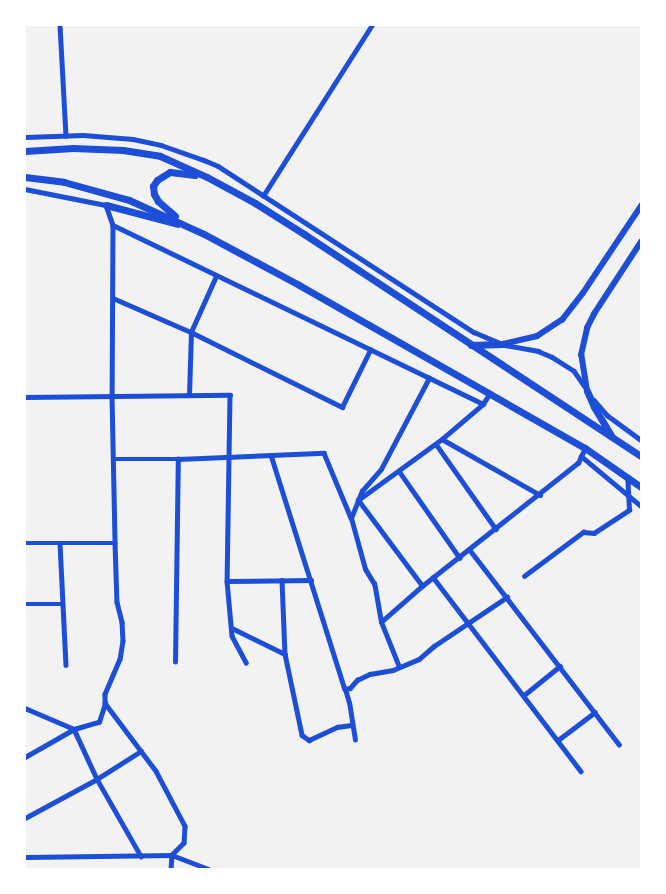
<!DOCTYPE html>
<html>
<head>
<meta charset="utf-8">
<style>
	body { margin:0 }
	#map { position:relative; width:666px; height:894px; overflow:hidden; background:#f2f2f2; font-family:"Archivo Narrow",sans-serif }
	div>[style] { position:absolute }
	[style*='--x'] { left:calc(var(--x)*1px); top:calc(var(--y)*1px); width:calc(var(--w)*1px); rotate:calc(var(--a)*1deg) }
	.minor>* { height:4.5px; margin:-2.25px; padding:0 2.25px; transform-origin:2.25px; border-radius:2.25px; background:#1d4ed8 }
	.tertiary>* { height:5.5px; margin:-2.75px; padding:0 2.75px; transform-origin:2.75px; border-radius:2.75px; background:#1d4ed8 }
	.primary>* { height:7px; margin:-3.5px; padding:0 3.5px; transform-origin:3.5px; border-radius:3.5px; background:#1d4ed8 }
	span { translate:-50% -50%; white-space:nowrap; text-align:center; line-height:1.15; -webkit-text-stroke:4px #fff; paint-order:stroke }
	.frame { position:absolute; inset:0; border:26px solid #fff; pointer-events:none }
</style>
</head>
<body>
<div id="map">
	<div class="minor">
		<i style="--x:60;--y:25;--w:111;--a:86.9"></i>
		<i style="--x:25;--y:137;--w:58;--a:-2"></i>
		<i style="--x:83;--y:135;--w:50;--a:4.6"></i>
		<i style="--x:133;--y:139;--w:29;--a:12"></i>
		<i style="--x:161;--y:145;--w:46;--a:19.2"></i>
		<i style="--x:204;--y:160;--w:15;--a:23"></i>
		<i style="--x:218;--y:166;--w:305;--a:33"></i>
		<i style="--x:474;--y:332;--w:26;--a:23"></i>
		<i style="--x:25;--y:189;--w:83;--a:11.2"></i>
		<i style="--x:106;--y:205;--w:21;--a:71"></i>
		<i style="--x:113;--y:225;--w:171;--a:90.3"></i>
		<i style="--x:112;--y:396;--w:147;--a:88.8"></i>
		<i style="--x:115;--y:543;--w:59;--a:88.1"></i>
		<i style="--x:117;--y:602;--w:21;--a:76"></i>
		<i style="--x:122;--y:622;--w:19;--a:87"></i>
		<i style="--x:123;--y:641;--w:18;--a:99"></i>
		<i style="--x:120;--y:659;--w:38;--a:113"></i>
		<i style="--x:105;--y:694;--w:9;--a:90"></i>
		<i style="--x:105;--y:703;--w:85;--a:53.1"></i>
		<i style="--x:156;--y:771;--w:62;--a:62.2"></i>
		<i style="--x:185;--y:826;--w:17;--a:93"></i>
		<i style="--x:184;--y:843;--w:17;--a:135"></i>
		<i style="--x:172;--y:855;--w:14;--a:94"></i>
		<i style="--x:263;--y:196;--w:203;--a:-57.5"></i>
		<i style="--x:113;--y:225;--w:411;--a:25.8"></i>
		<i style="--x:113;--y:298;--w:85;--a:23.6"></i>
		<i style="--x:191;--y:332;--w:169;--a:26.4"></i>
		<i style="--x:342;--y:407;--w:64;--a:-63.8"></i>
		<i style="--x:505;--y:345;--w:34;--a:10"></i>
		<i style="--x:538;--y:351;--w:15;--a:23"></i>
		<i style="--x:552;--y:357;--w:26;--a:32"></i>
		<i style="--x:574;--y:371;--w:19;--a:55"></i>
		<i style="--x:189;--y:395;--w:63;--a:-88.2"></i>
		<i style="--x:191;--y:332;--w:61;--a:-65.9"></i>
		<i style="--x:25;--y:397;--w:205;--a:-0.6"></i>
		<i style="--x:230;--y:395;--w:186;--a:90.9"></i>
		<i style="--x:227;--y:581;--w:55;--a:84.8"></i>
		<i style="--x:232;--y:636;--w:30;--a:62"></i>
		<i style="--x:594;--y:400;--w:20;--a:49"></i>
		<i style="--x:607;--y:415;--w:42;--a:36.3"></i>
		<i style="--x:442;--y:439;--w:113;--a:29.7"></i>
		<i style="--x:436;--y:444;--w:104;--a:54.8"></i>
		<i style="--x:271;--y:455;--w:245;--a:72.5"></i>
		<i style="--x:581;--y:456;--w:78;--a:39.8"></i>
		<i style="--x:113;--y:459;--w:65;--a:0"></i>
		<i style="--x:178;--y:459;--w:146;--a:-2.4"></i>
		<i style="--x:324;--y:453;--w:70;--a:67.4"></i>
		<i style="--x:399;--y:471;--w:106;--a:55"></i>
		<i style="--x:25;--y:543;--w:90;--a:0"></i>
		<i style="--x:60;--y:543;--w:122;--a:87.2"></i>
		<i style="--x:470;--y:550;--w:245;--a:52.5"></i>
		<i style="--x:524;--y:576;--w:74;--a:-36.7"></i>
		<i style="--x:583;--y:532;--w:11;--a:5"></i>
		<i style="--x:594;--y:533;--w:42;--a:-33.3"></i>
		<i style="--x:629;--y:510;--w:33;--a:-93"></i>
		<i style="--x:433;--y:577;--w:244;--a:52.7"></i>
		<i style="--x:282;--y:580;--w:74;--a:87.7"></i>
		<i style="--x:285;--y:654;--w:83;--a:78.1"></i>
		<i style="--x:302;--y:735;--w:9;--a:36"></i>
		<i style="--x:309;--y:740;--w:31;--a:-25"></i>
		<i style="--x:337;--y:727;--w:14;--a:-8"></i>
		<i style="--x:227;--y:581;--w:84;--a:-0.7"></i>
		<i style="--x:422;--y:586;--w:107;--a:-126.7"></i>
		<i style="--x:358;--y:500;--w:104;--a:-36"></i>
		<i style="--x:442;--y:439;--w:54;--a:-40.5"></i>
		<i style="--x:483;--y:404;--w:13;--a:-58"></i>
		<i style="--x:25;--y:604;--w:38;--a:0"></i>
		<i style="--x:381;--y:622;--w:55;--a:-41.3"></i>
		<i style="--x:422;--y:586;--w:199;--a:-38.3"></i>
		<i style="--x:578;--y:463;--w:17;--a:-65"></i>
		<i style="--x:232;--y:628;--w:59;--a:26.1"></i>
		<i style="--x:175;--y:662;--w:203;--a:-89.2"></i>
		<i style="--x:399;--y:667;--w:48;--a:-111.8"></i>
		<i style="--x:381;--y:622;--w:39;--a:-100"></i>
		<i style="--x:374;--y:584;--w:17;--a:-121"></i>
		<i style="--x:365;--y:569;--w:53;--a:-105.4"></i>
		<i style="--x:351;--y:518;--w:29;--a:-68"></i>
		<i style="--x:362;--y:491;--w:29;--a:-49"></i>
		<i style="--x:381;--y:469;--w:103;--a:-62.2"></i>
		<i style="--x:524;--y:695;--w:46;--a:-38.9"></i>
		<i style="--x:25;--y:708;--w:53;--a:23.2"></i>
		<i style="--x:74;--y:729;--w:55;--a:65.3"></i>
		<i style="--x:97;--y:779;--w:89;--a:60.3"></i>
		<i style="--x:355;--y:740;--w:37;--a:-99"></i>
		<i style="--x:349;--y:703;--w:15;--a:-106"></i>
		<i style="--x:345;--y:689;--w:5;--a:-11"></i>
		<i style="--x:350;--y:688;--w:11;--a:-49"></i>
		<i style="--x:357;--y:680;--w:14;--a:-25"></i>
		<i style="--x:370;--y:674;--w:23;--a:-10"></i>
		<i style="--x:393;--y:670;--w:28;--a:-23"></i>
		<i style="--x:419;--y:659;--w:20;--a:-41"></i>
		<i style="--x:434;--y:646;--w:88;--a:-33.9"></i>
		<i style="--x:558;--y:740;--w:46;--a:-37.1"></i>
		<i style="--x:25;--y:757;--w:56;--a:-29.7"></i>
		<i style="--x:74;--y:729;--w:26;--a:-16"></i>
		<i style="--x:99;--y:722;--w:20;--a:-72"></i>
		<i style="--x:25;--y:818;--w:82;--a:-28.4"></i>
		<i style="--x:97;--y:779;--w:52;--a:-32.5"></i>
		<i style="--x:25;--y:857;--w:147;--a:-0.8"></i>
		<i style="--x:172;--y:855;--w:40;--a:21"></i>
	</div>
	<div class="tertiary">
		<i style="--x:503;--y:344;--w:35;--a:-13"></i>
		<i style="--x:537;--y:336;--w:30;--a:-33"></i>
		<i style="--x:562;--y:320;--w:34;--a:-52"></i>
		<i style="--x:583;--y:293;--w:105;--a:-56.3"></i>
		<i style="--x:587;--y:391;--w:36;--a:-99"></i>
		<i style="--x:581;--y:355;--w:28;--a:-77"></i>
		<i style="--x:587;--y:328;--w:16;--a:-63"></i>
		<i style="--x:594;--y:314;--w:86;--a:-56.9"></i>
	</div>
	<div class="primary">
		<i style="--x:25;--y:151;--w:48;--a:-3.6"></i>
		<i style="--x:73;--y:148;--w:50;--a:2.3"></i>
		<i style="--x:123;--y:150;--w:37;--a:9"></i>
		<i style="--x:160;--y:156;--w:51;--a:24.1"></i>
		<i style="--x:207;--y:177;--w:55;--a:28.4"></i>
		<i style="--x:255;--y:203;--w:58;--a:32.3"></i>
		<i style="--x:304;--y:234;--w:404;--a:33.4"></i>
		<i style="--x:25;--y:177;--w:39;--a:7"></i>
		<i style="--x:64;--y:182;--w:67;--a:15.5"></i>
		<i style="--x:129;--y:200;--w:82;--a:24.4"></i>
		<i style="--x:204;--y:234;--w:108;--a:28.2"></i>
		<i style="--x:299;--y:285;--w:329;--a:29.7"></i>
		<i style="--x:585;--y:448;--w:68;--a:34.9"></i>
		<i style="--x:106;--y:205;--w:74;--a:14.8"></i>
		<i style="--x:175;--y:216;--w:23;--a:-139"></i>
		<i style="--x:158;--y:201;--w:8;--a:-120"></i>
		<i style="--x:154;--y:194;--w:8;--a:-97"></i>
		<i style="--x:153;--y:186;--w:7;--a:-56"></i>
		<i style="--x:157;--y:180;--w:15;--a:-32"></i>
		<i style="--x:170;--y:172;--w:25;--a:7"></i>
		<i style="--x:471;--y:345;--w:32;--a:-2"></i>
		<i style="--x:587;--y:391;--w:17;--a:66"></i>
		<i style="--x:594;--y:407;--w:33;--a:59"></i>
	</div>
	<div class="frame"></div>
</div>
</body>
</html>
